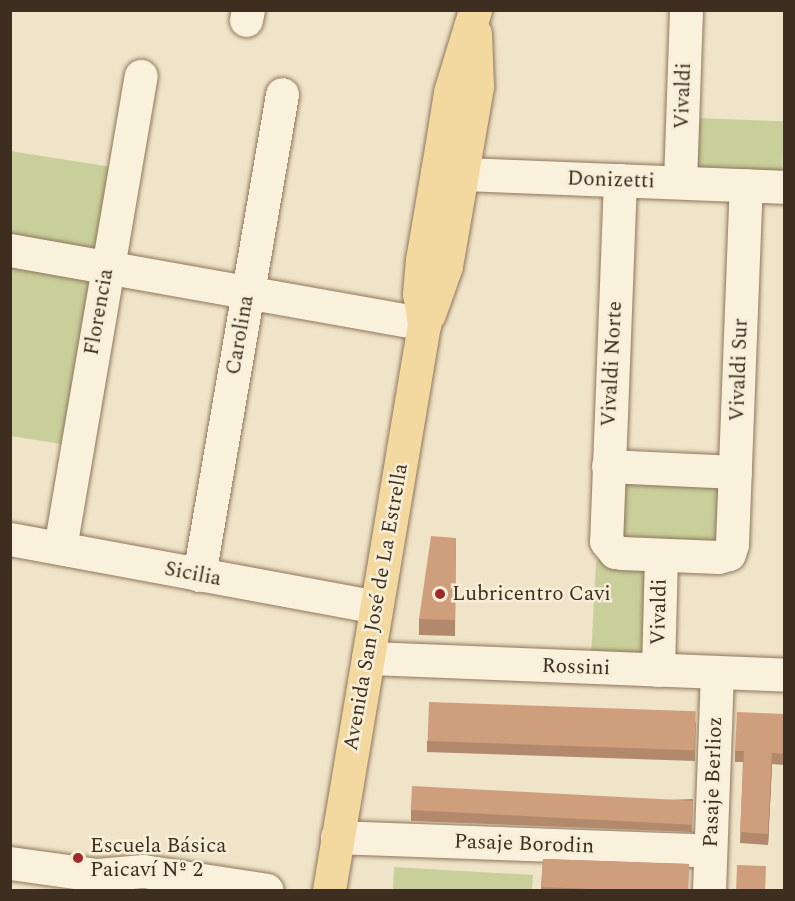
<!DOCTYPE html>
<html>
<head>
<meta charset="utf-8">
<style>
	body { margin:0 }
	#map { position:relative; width:795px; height:901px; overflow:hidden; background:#f0e4c8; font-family:Spectral,serif }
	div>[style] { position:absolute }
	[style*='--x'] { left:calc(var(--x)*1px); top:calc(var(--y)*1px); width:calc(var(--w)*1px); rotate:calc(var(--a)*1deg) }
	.green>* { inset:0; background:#c9cf9b; transform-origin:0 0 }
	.roads { filter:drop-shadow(0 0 2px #8d765c) drop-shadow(0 0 2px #8d765c) }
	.minor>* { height:33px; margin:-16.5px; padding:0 16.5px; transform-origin:16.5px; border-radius:16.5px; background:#faf1dc }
	.major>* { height:33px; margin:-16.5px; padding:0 16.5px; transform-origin:16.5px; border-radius:16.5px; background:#f3d9a0 }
	.wall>* { inset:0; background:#b2896c }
	.shaded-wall>* { inset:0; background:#916f58 }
	.building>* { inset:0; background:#cf9f7d; transform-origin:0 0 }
	.dots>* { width:16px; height:16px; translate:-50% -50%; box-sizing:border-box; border:3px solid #f7eed8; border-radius:50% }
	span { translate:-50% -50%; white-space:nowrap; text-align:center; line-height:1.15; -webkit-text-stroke:5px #f7eed8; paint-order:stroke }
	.street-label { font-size:21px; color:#3d2e20 }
	.poi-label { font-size:21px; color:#3d2e20 }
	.left { translate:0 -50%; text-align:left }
	.frame { position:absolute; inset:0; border:12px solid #3d2e20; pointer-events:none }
</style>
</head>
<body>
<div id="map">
	<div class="green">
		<i style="left:693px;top:118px;width:91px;height:52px;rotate:2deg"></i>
		<i style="clip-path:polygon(10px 151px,112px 167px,61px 444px,11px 436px)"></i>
		<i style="clip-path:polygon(612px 477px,724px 479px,728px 550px,652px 547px,649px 658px,591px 656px,596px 563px,612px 536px)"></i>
		<i style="clip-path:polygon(394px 867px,533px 875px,532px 890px,393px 890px)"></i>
	</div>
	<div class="roads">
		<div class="minor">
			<i style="--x:246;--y:20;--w:10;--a:-79"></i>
			<i style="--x:437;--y:173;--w:347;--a:2.3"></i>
			<i style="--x:620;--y:180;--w:361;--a:92.2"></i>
			<i style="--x:606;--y:541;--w:14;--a:51"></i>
			<i style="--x:615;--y:552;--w:7;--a:8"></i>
			<i style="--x:622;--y:553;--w:96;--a:2.4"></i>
			<i style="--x:718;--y:557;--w:11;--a:-15"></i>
			<i style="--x:729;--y:554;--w:10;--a:-73"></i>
			<i style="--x:732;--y:544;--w:359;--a:-87.8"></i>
			<i style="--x:680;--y:182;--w:172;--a:-88"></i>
			<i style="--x:10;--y:250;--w:421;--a:10.1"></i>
			<i style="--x:608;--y:466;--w:127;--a:2.7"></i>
			<i style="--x:10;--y:539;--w:372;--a:10.5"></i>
			<i style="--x:60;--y:548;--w:479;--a:-80.3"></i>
			<i style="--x:199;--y:575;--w:488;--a:-80.2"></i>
			<i style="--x:368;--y:658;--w:416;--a:2.3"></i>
			<i style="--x:658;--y:670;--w:115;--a:-88.5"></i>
			<i style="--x:337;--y:837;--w:373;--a:2.1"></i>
			<i style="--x:10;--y:863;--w:88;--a:7.9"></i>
			<i style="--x:97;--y:875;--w:46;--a:-5"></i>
			<i style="--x:143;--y:871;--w:125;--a:8.7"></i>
			<i style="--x:709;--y:890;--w:217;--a:-87.9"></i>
		</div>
		<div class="major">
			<i style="--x:429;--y:314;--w:51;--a:-70.5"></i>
			<i style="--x:446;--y:266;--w:183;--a:-80.2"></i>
			<i style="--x:477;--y:86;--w:53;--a:-92.2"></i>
			<i style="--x:329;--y:890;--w:574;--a:-80.47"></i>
			<i style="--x:424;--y:324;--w:30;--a:-99"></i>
			<i style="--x:419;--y:294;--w:34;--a:-85"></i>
			<i style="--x:422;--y:260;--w:113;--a:-80.3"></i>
			<i style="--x:441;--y:149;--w:58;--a:-81"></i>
			<i style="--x:450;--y:92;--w:86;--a:-73"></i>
		</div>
	</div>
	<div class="wall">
		<i style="clip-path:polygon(456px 538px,455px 636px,419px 635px,419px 619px)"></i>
		<i style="clip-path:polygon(784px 714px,784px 765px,772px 764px,768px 845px,740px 843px,743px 762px,735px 762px,735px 751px)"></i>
		<i style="clip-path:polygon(696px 722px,695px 761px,427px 752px,427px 741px)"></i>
		<i style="clip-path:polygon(693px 799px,692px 832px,411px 821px,411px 810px)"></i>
		<i style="clip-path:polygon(543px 859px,689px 864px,688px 891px,541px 891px)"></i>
	</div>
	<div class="shaded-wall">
		<i style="clip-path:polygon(772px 753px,772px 764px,768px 845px,768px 834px)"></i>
	</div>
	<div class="building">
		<i style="clip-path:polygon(431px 536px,456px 538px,455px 620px,419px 619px)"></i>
		<i style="left:429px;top:702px;width:267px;height:39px;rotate:2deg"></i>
		<i style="clip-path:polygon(737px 712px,784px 714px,784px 754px,772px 753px,768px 834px,740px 832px,744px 751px,735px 751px)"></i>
		<i style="left:412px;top:786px;width:281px;height:24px;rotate:3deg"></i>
		<i style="clip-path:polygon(543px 859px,689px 864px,688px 891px,642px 891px,541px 887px)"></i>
		<i style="left:737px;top:865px;width:29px;height:26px;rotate:2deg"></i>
	</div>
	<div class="dots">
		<i style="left:440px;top:594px;background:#9e2a2b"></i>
		<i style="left:78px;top:858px;background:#9e2a2b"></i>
	</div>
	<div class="street-label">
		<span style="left:683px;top:96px;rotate:-88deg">Vivaldi</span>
		<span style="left:611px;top:180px;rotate:2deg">Donizetti</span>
		<span style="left:99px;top:312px;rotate:-80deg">Florencia</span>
		<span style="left:240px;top:335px;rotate:-80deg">Carolina</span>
		<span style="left:612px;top:364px;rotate:-87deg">Vivaldi Norte</span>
		<span style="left:739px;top:370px;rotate:-88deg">Vivaldi Sur</span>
		<span style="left:193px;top:574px;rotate:11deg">Sicilia</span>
		<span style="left:376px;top:607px;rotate:-80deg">Avenida San José de La Estrella</span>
		<span style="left:659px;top:612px;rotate:-89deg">Vivaldi</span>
		<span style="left:576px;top:667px;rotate:2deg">Rossini</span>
		<span style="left:713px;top:782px;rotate:-88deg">Pasaje Berlioz</span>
		<span style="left:524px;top:844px;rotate:2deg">Pasaje Borodin</span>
	</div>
	<div class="poi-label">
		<span class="left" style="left:452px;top:594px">Lubricentro Cavi</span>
		<span class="left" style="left:90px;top:858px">Escuela Básica<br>Paicaví Nº 2</span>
	</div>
	<div class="frame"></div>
</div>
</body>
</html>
